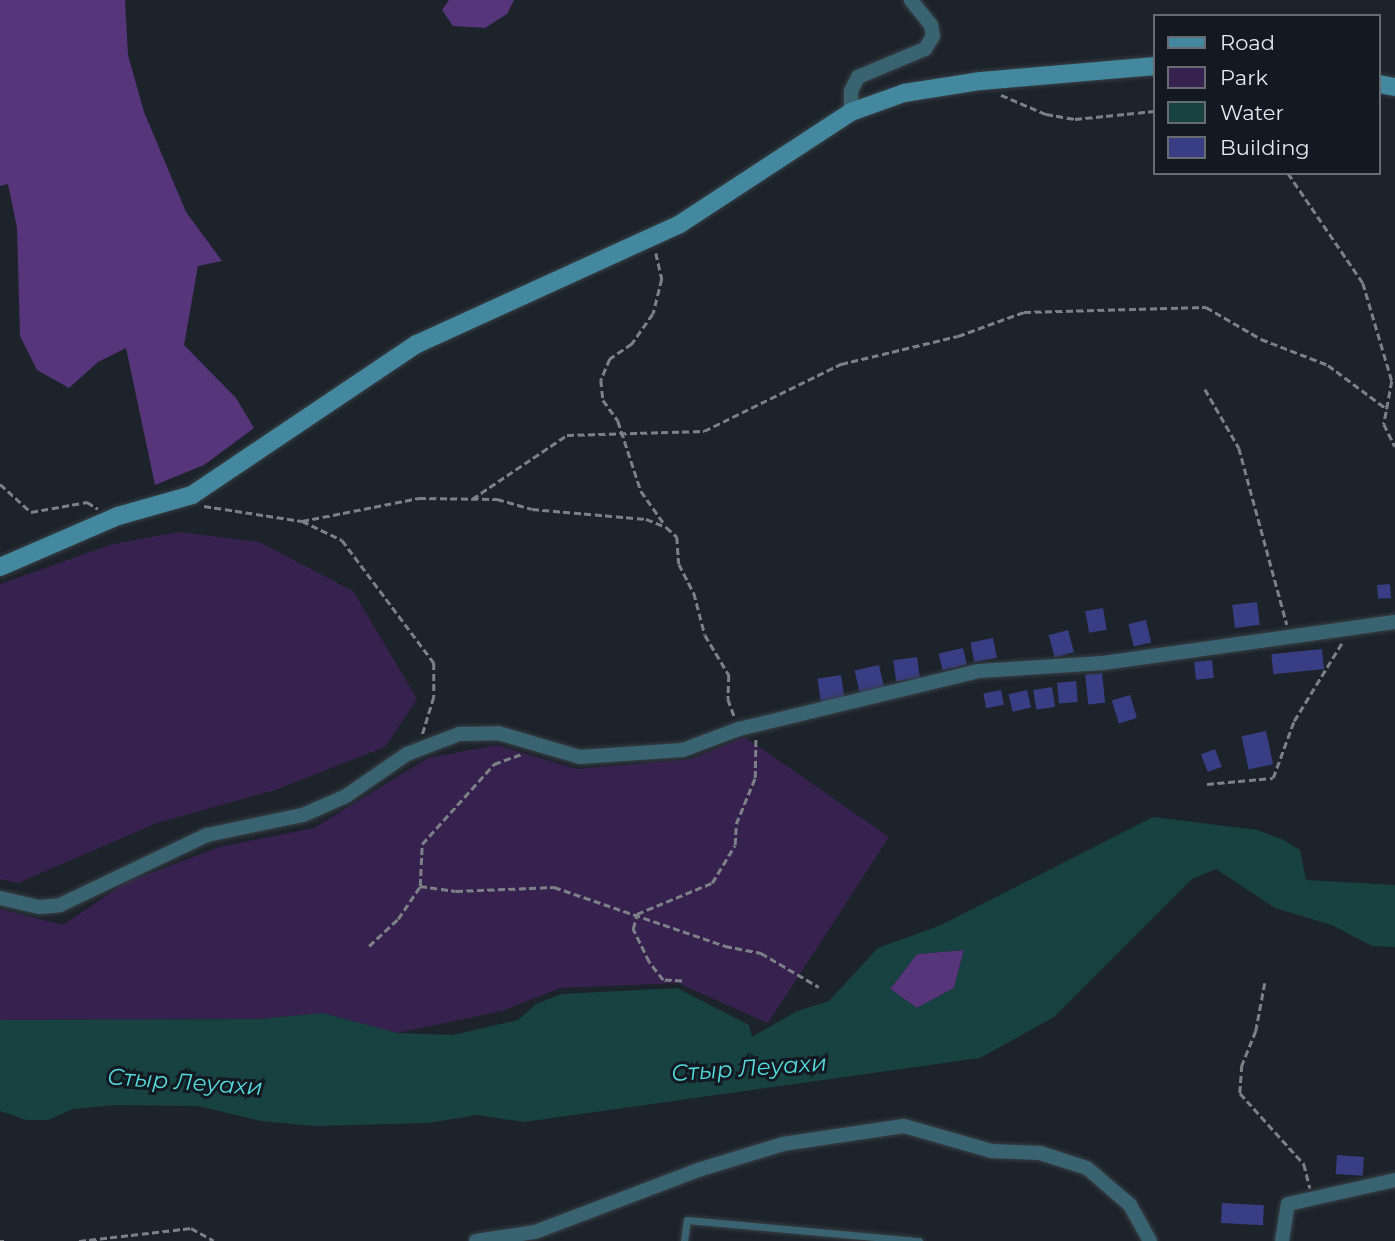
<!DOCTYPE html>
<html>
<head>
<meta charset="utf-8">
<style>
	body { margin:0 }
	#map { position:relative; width:1395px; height:1241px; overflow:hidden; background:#1c232a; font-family:Montserrat,sans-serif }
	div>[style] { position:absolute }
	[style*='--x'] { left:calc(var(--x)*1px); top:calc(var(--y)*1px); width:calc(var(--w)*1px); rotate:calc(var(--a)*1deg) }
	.green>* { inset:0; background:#37224f }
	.forest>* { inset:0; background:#56357a }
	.water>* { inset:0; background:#184242 }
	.building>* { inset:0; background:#393d83; transform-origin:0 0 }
	.path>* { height:2.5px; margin-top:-1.25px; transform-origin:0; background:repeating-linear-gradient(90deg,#7b8187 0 7px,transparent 0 10.5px) }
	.roads { filter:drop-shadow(0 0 2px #383f45) drop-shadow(0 0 2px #383f45) }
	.lane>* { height:7px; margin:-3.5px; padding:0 3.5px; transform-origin:3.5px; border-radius:3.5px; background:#3a6372 }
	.street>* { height:14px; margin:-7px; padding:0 7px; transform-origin:7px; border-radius:7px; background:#3a6372 }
	.secondary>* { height:18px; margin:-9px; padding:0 9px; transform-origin:9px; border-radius:9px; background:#43889f }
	span { translate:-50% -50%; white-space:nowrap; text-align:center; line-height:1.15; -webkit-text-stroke:6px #131920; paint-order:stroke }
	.water-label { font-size:23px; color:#53dadc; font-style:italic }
	.legend { position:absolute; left:1153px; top:14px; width:228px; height:161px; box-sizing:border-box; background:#131920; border:2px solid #666c72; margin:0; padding:9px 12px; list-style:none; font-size:21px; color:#e3e8ed }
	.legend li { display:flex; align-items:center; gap:14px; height:35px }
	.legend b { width:35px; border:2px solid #666c72 }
</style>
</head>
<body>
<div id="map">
	<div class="green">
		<i style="clip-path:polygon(179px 532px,259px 542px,353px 591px,417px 699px,385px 747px,275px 790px,157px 823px,18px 883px,0 879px,0 584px,113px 544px)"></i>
		<i style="clip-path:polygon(745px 737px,889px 837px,768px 1023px,678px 983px,560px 988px,502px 1011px,397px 1033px,323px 1013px,259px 1019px,0 1020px,0 909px,63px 925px,125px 883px,219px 847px,314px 828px,428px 758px,497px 745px,576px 769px,691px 759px)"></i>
	</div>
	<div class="forest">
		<i style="clip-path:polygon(0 0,125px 0,128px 55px,144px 112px,186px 212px,222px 261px,198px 266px,184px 345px,236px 398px,254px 428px,204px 465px,155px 485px,126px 348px,98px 362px,69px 388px,37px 370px,20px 336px,17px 228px,8px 184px,0 186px)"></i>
		<i style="clip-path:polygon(449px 0,514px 0,507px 14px,485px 28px,453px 26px,442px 10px)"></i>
		<i style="clip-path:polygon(964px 950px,954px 988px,917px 1008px,890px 989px,917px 954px)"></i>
	</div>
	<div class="water">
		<i style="clip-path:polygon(evenodd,1153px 817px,1257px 830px,1282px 839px,1300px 850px,1306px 880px,1395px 885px,1395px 947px,1372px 946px,1332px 925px,1275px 908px,1216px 869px,1192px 879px,1054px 1017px,980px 1058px,524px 1122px,477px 1115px,428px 1123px,314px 1126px,261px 1121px,198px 1106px,115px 1105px,73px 1109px,48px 1120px,26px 1120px,0 1111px,0 1020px,259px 1019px,323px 1013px,397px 1033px,453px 1035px,518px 1020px,536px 1004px,562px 994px,677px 988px,749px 1025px,752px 1037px,797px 1011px,829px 1001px,878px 948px,941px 925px,1153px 817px,964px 950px,954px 988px,917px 1008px,890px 989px,917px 954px,964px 950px)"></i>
	</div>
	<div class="building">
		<i style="left:1390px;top:584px;width:14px;height:13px;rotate:86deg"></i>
		<i style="left:1257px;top:602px;width:23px;height:25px;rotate:83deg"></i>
		<i style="left:1103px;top:608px;width:22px;height:18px;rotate:80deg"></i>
		<i style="left:1146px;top:620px;width:23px;height:18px;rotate:77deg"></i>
		<i style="left:1068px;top:630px;width:23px;height:20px;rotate:75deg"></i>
		<i style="left:993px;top:638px;width:20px;height:23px;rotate:79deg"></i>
		<i style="left:963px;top:648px;width:17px;height:25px;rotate:77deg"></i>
		<i style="left:1322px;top:649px;width:20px;height:51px;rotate:84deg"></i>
		<i style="left:917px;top:657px;width:21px;height:24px;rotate:82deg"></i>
		<i style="left:1212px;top:660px;width:18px;height:18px;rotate:84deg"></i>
		<i style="left:879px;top:665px;width:23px;height:25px;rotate:77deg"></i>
		<i style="left:1102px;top:673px;width:30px;height:17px;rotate:84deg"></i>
		<i style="left:841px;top:675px;width:24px;height:24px;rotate:81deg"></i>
		<i style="left:1076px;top:681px;width:21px;height:19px;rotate:85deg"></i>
		<i style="left:1052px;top:687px;width:20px;height:19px;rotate:81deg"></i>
		<i style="left:1001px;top:690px;width:15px;height:18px;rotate:79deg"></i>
		<i style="left:1027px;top:690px;width:18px;height:19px;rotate:77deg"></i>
		<i style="left:1130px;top:695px;width:24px;height:19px;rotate:73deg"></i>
		<i style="left:1266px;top:731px;width:34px;height:25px;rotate:78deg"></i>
		<i style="left:1215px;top:749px;width:19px;height:15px;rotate:69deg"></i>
		<i style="left:1337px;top:1155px;width:27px;height:19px;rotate:4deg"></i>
		<i style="left:1222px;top:1203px;width:42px;height:20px;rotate:3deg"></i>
	</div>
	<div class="path">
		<i style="--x:1001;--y:95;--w:49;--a:22.9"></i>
		<i style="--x:1046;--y:114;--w:29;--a:10"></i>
		<i style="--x:1075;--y:119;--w:80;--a:-5.7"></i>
		<i style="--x:1288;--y:173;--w:133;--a:55.7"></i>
		<i style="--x:1363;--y:283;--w:102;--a:73.5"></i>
		<i style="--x:1392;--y:381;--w:44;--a:100.5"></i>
		<i style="--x:1384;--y:424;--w:25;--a:64"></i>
		<i style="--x:656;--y:253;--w:27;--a:77"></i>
		<i style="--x:662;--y:279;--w:36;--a:104"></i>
		<i style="--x:653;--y:314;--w:37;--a:125"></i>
		<i style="--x:632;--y:344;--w:27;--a:146"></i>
		<i style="--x:610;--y:359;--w:23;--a:113"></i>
		<i style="--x:601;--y:380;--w:20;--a:84"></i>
		<i style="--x:603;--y:400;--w:26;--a:54"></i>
		<i style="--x:618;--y:421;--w:74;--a:71.8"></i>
		<i style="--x:641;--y:491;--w:42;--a:54.8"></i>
		<i style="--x:1205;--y:389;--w:68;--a:60"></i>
		<i style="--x:1239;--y:448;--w:183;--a:74.8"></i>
		<i style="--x:0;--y:484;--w:42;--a:42.1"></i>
		<i style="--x:31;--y:512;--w:57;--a:-10.1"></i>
		<i style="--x:87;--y:502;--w:13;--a:32"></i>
		<i style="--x:472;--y:499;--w:115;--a:-34"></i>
		<i style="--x:567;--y:435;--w:137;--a:-1.7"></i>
		<i style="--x:704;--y:431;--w:153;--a:-26.1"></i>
		<i style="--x:841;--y:364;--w:120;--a:-13.5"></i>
		<i style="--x:958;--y:336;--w:70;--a:-20"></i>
		<i style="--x:1024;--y:312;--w:182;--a:-1.6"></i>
		<i style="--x:1206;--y:307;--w:64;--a:30.2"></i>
		<i style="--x:1261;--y:339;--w:72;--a:21.2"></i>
		<i style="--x:1328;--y:365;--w:74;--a:36.7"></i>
		<i style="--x:204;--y:506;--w:99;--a:8.7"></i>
		<i style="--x:302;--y:521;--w:44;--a:25.4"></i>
		<i style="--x:342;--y:540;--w:154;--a:53.2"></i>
		<i style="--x:434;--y:663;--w:34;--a:90"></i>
		<i style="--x:434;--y:697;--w:39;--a:107"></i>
		<i style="--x:302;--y:521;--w:119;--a:-11.1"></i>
		<i style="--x:419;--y:498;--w:78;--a:0.7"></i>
		<i style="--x:497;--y:499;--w:36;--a:16"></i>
		<i style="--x:532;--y:509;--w:114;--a:5"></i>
		<i style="--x:646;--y:519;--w:22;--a:22"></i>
		<i style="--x:666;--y:527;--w:15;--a:42"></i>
		<i style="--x:677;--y:537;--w:27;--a:86"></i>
		<i style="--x:679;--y:564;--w:33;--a:63"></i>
		<i style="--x:694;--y:593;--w:43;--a:75.3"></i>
		<i style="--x:705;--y:635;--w:47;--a:59"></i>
		<i style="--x:729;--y:675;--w:24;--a:92"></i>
		<i style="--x:728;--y:699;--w:20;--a:70"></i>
		<i style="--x:1207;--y:784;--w:66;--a:-5.2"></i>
		<i style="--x:1273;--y:778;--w:61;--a:-69.8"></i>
		<i style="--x:1294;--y:721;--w:94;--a:-58.5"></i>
		<i style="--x:420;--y:886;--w:36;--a:8"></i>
		<i style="--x:456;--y:891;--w:98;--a:-2.3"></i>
		<i style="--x:554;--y:887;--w:181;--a:19"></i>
		<i style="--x:725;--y:946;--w:37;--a:11"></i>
		<i style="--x:761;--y:953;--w:67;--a:30.4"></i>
		<i style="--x:369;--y:946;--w:40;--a:-43"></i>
		<i style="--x:398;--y:919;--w:40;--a:-56"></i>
		<i style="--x:420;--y:886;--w:42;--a:-87.3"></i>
		<i style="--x:422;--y:844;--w:108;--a:-48"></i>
		<i style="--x:494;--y:764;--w:29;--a:-20"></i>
		<i style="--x:682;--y:981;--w:19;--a:-177"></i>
		<i style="--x:663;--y:980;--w:23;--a:-128"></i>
		<i style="--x:649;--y:962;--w:37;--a:-116"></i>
		<i style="--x:633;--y:929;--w:16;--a:-75"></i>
		<i style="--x:637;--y:914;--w:81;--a:-22.5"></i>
		<i style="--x:712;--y:883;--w:44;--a:-58.8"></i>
		<i style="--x:735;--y:845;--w:21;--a:-87"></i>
		<i style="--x:736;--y:824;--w:50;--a:-67.6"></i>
		<i style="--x:755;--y:778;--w:39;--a:-89"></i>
		<i style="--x:1265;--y:983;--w:49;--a:100.6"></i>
		<i style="--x:1256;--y:1031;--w:37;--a:112"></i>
		<i style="--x:1242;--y:1065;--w:28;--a:94"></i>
		<i style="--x:1240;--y:1093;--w:96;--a:48"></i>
		<i style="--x:1304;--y:1164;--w:25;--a:76"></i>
		<i style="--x:0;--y:1241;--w:4;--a:0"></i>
		<i style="--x:79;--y:1241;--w:113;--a:-6.6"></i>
		<i style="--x:191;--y:1228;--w:26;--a:29"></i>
	</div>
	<div class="roads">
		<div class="lane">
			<i style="--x:684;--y:1241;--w:21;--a:-82"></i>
			<i style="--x:687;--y:1220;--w:233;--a:5.2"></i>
		</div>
		<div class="street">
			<i style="--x:851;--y:112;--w:21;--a:-90"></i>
			<i style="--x:851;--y:91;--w:16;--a:-63"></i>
			<i style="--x:858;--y:77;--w:73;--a:-22.7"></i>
			<i style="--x:925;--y:49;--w:15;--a:-58"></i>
			<i style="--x:933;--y:36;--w:11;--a:-100"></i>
			<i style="--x:931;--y:25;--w:32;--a:-129"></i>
			<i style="--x:0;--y:898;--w:40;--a:13"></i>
			<i style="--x:39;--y:907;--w:21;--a:-5"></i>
			<i style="--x:60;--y:905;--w:163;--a:-25.5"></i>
			<i style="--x:207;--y:835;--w:98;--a:-11.8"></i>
			<i style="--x:303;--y:815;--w:47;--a:-23.8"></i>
			<i style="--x:346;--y:796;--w:74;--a:-34.5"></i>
			<i style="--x:407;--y:754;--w:56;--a:-21"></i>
			<i style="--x:459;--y:734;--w:39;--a:-1"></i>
			<i style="--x:498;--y:733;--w:85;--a:16.3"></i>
			<i style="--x:580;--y:757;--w:103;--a:-3.9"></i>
			<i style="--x:683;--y:750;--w:60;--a:-20.6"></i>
			<i style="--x:739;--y:729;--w:247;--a:-13.6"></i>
			<i style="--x:979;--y:671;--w:124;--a:-3.7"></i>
			<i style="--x:1103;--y:663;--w:295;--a:-8"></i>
			<i style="--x:476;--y:1241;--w:60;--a:-8.7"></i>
			<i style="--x:535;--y:1232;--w:174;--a:-20.8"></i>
			<i style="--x:698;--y:1170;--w:89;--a:-17"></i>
			<i style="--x:783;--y:1144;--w:122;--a:-8.5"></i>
			<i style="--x:904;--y:1126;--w:91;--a:16"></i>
			<i style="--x:991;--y:1151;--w:49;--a:2.3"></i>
			<i style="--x:1040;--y:1153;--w:49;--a:17.7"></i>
			<i style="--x:1087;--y:1168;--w:57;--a:40.7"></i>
			<i style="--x:1130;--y:1205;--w:41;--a:60.9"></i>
			<i style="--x:1282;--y:1241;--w:37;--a:-81"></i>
			<i style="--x:1288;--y:1204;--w:110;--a:-12.6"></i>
		</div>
		<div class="secondary">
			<i style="--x:1379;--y:84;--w:16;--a:11"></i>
			<i style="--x:0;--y:567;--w:129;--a:-23.4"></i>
			<i style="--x:118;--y:516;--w:77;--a:-15.8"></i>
			<i style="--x:192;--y:495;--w:271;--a:-33.9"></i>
			<i style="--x:417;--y:344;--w:289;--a:-24.5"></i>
			<i style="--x:680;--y:224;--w:204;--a:-33.2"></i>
			<i style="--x:851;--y:112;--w:56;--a:-19.7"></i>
			<i style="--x:904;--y:93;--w:78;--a:-8.9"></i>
			<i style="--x:981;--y:81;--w:175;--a:-4.9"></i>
		</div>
	</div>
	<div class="water-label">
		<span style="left:749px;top:1068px;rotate:-4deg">Стыр Леуахи</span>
		<span style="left:185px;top:1082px;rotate:4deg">Стыр Леуахи</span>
	</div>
	<ul class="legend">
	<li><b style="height:9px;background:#43889f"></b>Road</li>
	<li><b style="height:19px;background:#37224f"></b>Park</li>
	<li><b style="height:19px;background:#184242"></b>Water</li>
	<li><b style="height:19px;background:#393d83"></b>Building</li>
	</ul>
</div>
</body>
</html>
